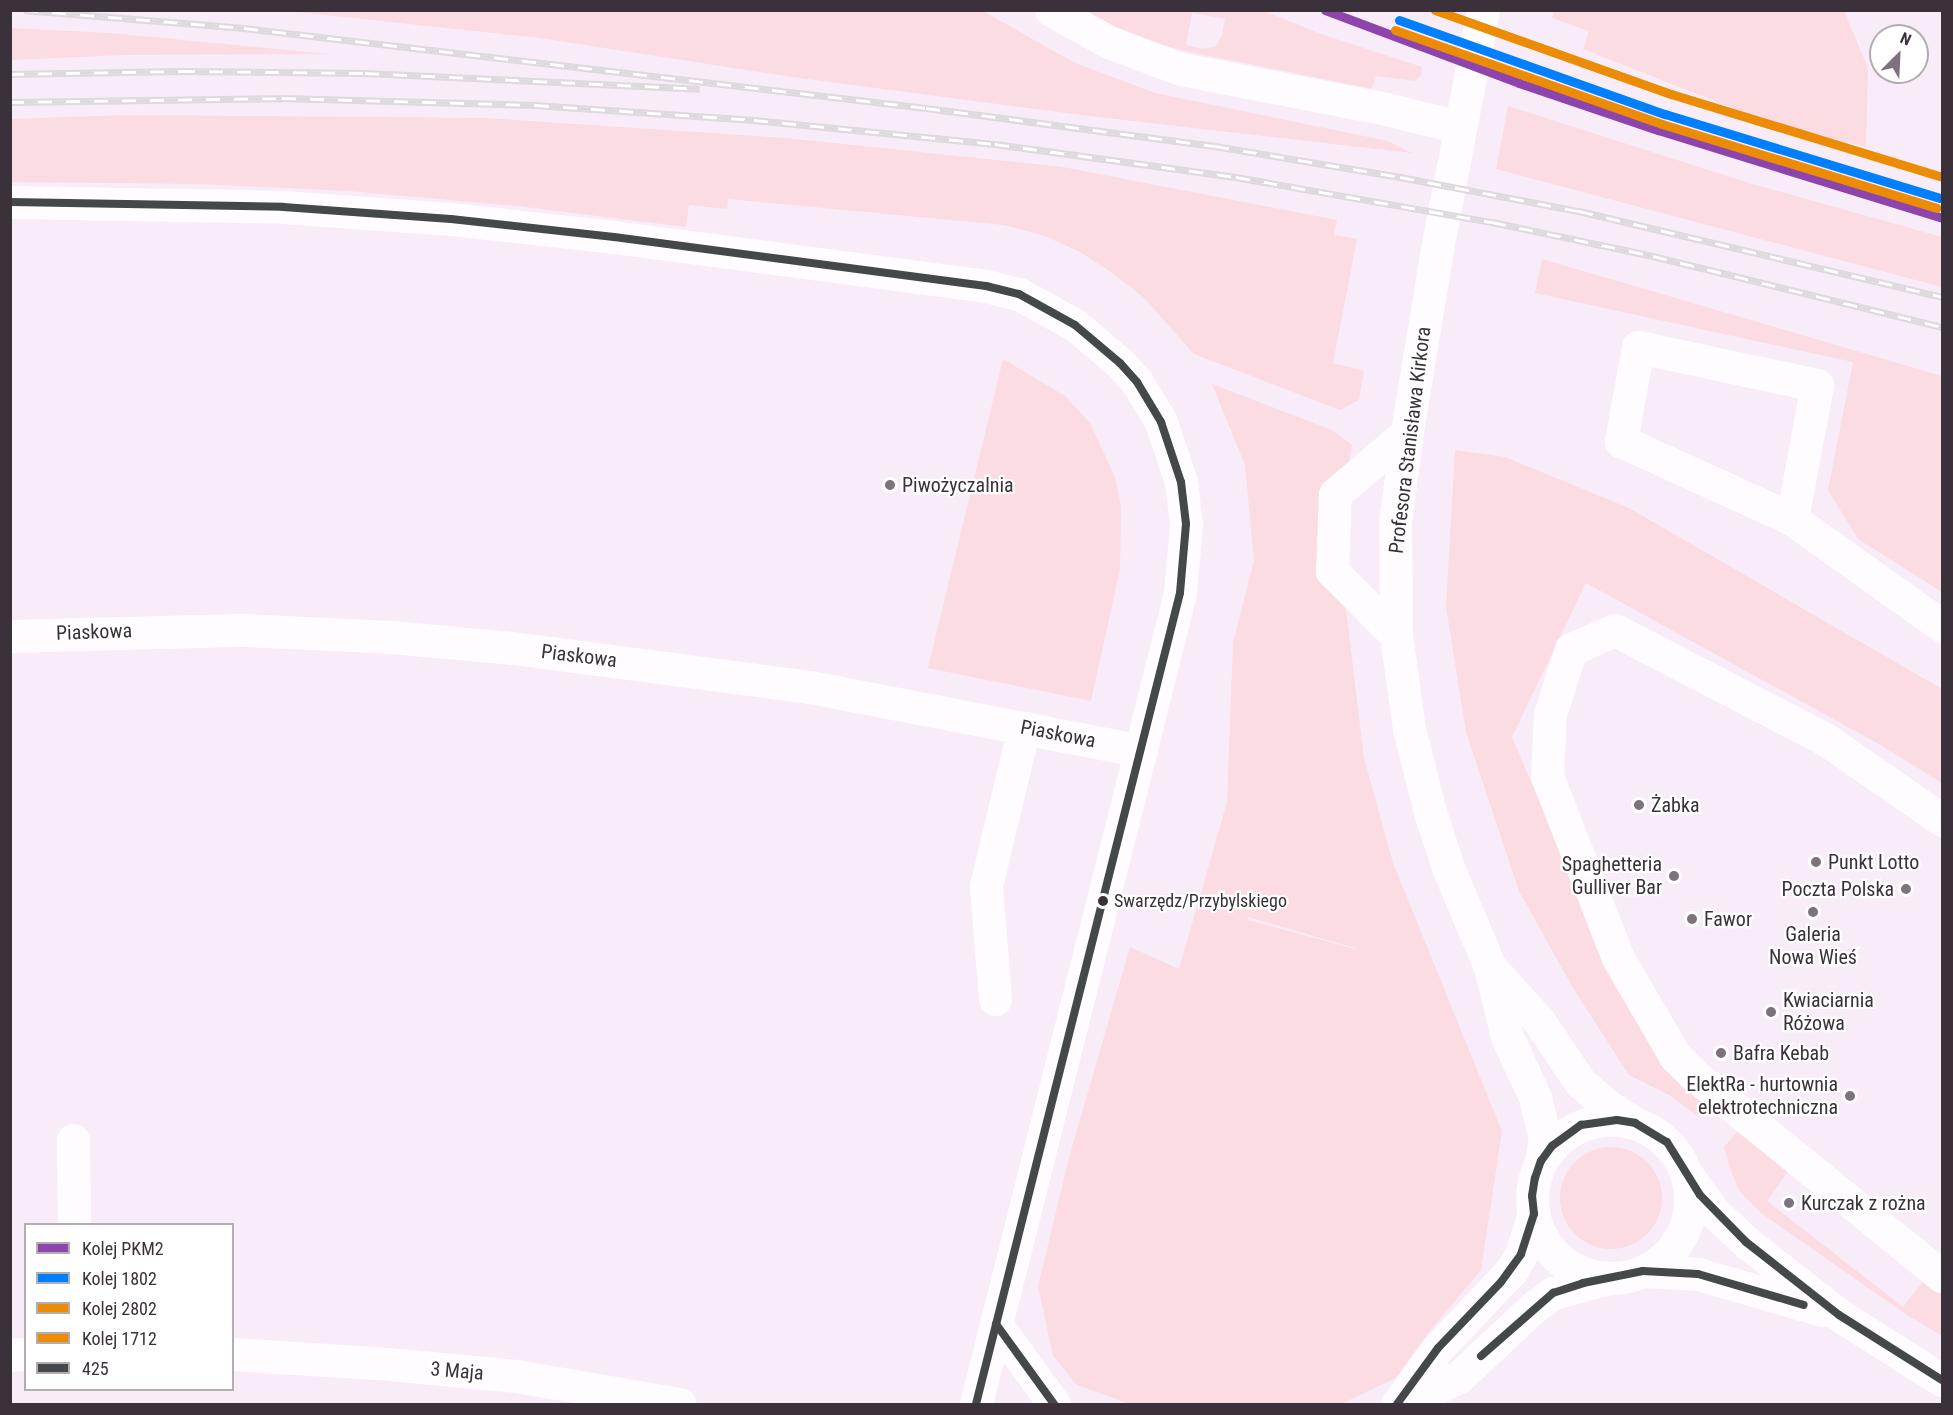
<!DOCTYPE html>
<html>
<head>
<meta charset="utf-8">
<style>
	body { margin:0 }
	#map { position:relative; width:1953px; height:1415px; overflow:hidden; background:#f8ecf8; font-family:"Roboto Condensed",sans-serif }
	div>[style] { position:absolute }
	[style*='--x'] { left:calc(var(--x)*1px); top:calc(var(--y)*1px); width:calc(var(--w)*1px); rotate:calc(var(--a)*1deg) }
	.green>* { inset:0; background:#fbdce2 }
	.round { border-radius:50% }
	.minor>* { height:33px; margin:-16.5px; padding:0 16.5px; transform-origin:16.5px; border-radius:16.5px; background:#fefcfe }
	.minor>.ring { margin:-16.5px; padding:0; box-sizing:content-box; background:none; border:33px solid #fefcfe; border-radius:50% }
	.rail>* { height:7px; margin-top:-3.5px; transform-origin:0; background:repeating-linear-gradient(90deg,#fff 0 14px,#ddd9dd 0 28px); box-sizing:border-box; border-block:2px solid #ddd9dd }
	.bus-1>* { height:8px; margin:-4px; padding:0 4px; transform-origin:4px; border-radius:4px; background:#45484a }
	.rail-1>* { height:9px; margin:-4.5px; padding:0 4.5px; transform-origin:4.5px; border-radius:4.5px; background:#8e44ad }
	.rail-2>* { height:9px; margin:-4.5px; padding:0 4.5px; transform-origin:4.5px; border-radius:4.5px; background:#0080ff }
	.rail-3>* { height:9px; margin:-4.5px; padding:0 4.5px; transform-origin:4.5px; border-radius:4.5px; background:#eb8b06 }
	.rail-4>* { height:9px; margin:-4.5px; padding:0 4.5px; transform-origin:4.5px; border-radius:4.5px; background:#eb8b06 }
	.dots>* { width:16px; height:16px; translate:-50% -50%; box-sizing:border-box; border:3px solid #fff; border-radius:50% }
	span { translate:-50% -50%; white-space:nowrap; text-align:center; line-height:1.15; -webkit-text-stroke:4.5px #fff; paint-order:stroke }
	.bus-label { font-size:18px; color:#3b313b }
	.left { translate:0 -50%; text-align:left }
	.street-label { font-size:20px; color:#3b313b }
	.poi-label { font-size:20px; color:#3b313b }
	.right { translate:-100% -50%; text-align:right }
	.frame { position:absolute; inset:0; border:12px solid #3b313b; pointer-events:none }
	.legend { position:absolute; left:24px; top:1223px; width:210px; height:168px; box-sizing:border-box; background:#fff; border:2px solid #b1adb1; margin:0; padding:8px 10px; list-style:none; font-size:18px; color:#3b313b }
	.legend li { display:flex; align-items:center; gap:12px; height:30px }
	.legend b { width:30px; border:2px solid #b1adb1 }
	.north { position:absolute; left:1869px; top:24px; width:60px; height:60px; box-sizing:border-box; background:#fff; border:2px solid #b1adb1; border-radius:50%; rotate:24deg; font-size:16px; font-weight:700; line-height:24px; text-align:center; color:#3b313b }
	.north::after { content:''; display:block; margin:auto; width:21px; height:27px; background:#7d727d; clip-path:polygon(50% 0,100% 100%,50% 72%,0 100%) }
</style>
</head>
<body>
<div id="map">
	<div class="green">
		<i style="clip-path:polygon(287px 11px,983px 11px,1075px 63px,1155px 93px,1388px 141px,1412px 153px,1081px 115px,792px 77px,540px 38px)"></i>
		<i style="clip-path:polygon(evenodd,1078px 11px,1264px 11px,1321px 34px,1422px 67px,1421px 75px,1415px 81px,1376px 76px,1372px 89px,1185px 51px,1143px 40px,1078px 11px,1192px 13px,1225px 19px,1222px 36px,1215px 47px,1203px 49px,1186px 45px,1192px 13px)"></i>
		<i style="clip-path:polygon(1554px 11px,1844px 11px,1868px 68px,1866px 147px,1768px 122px,1583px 49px,1589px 31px,1552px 18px)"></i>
		<i style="clip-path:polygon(11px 28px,111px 33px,328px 54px,124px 55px,11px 60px)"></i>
		<i style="clip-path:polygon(1508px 106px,1749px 183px,1942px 237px,1942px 287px,1496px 169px)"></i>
		<i style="clip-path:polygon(125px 115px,486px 118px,786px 138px,1063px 167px,1337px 220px,1334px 235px,1357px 239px,1333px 363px,1364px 371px,1359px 400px,1340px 410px,1194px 354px,1144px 298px,1111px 272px,1080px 252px,1045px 236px,1004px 225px,728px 199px,727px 209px,689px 205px,686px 227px,517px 206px,349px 191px,195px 184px,11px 182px,11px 119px)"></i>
		<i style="clip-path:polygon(1542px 259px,1942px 376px,1942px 592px,1858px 539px,1828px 490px,1853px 362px,1535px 293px)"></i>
		<i style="clip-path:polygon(1003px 359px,1065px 396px,1090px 423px,1115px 477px,1121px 507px,1120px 569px,1091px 701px,928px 668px)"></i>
		<i style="clip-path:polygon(evenodd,1212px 384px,1332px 430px,1352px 445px,1348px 468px,1345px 601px,1364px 758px,1393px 863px,1502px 1131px,1481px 1270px,1428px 1333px,1396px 1378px,1341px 1404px,1130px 1404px,1077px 1385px,1053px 1356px,1038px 1286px,1070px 1154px,1130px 947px,1179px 969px,1227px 802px,1233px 642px,1254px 561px,1245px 465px,1212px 384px,1248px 917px,1355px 948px,1355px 949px,1248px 920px,1248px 917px)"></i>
		<i style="clip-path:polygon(1455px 450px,1505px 457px,1629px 508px,1942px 689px,1942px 783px,1877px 743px,1586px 583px,1512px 737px,1593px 928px,1710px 1101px,1696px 1115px,1669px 1095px,1629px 1075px,1573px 988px,1519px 891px,1466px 732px,1446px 607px)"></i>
		<i style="clip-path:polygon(1737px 1132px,1789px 1170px,1767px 1201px,1903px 1307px,1933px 1269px,1942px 1276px,1942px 1336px,1907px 1315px,1761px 1213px,1738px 1189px,1730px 1168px,1724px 1147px)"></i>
		<i class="round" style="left:1560px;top:1147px;width:102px;height:102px"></i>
	</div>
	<div class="minor">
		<i style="--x:1051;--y:10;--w:66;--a:28.9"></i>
		<i style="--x:1109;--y:42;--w:77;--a:20.6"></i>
		<i style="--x:1181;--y:69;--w:210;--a:11"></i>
		<i style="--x:1387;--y:109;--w:75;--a:13.9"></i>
		<i style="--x:1483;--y:10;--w:249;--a:100.9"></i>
		<i style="--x:1436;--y:255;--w:180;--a:99.3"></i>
		<i style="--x:1407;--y:433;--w:90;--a:97.7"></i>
		<i style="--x:1395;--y:522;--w:113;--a:89.5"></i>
		<i style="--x:1396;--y:635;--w:95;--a:82.1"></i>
		<i style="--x:1409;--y:729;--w:89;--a:75.7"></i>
		<i style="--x:1431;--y:815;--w:58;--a:71.9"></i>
		<i style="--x:1449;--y:870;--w:105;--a:67.1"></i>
		<i style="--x:1490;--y:967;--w:72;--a:76.3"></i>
		<i style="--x:1507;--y:1037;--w:66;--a:65"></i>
		<i style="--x:1535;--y:1097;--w:44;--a:76.9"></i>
		<i style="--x:1545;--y:1140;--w:21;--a:101"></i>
		<i style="--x:10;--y:202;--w:273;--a:1"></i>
		<i style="--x:283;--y:207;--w:168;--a:4.1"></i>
		<i style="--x:451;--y:219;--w:164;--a:6.3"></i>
		<i style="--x:614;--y:237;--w:375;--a:7.5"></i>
		<i style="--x:986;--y:286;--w:34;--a:14"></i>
		<i style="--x:1019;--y:294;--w:64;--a:29"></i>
		<i style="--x:1075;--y:325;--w:59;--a:40.2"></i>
		<i style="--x:1120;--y:363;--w:25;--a:48"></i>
		<i style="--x:1137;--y:382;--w:47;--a:59"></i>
		<i style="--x:1161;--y:422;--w:63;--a:71.6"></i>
		<i style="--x:1181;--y:482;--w:42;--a:83.2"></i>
		<i style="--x:1186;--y:524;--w:69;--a:95"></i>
		<i style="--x:1180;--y:593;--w:836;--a:104.12"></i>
		<i style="--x:1792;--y:519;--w:136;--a:-79.4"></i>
		<i style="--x:1817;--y:385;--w:183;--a:-168"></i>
		<i style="--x:1638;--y:347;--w:96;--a:100.3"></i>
		<i style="--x:1621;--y:441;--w:188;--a:24.5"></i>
		<i style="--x:1792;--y:519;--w:184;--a:35.5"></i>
		<i style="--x:1396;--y:635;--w:91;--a:-135"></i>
		<i style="--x:1332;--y:571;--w:77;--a:-87.8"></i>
		<i style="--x:1335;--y:494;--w:94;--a:-40.3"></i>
		<i style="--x:10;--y:636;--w:235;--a:-1.5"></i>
		<i style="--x:245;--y:630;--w:146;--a:2.7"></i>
		<i style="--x:391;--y:637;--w:122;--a:5.2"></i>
		<i style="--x:513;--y:648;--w:300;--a:7.5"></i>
		<i style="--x:810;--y:687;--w:337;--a:10.9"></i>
		<i style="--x:1942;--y:820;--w:142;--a:-145.3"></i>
		<i style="--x:1825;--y:739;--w:237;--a:-152.6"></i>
		<i style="--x:1615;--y:630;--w:48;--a:156.6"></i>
		<i style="--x:1571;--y:649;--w:68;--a:107.9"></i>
		<i style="--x:1550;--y:714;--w:62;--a:92.8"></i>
		<i style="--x:1547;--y:776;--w:195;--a:68.7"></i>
		<i style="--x:1618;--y:958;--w:113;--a:59.8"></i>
		<i style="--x:1675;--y:1056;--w:25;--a:45"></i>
		<i style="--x:1693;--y:1074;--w:321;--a:39.1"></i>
		<i style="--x:1493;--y:970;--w:69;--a:48"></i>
		<i style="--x:1539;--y:1021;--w:73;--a:56.1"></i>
		<i style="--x:1580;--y:1082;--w:38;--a:41"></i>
		<i style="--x:1609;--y:1107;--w:28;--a:32"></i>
		<i style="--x:995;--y:999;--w:113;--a:-94.6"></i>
		<i style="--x:986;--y:886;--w:163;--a:-76.6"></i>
		<i class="ring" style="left:1532px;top:1120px;width:125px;height:125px"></i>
		<i style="--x:73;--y:1140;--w:84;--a:89.3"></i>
		<i style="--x:1688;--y:1176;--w:43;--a:54.5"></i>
		<i style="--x:1713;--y:1211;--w:45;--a:43.2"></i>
		<i style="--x:1746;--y:1242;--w:118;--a:38.1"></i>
		<i style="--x:1839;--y:1315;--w:122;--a:32.3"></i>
		<i style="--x:1643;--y:1271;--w:55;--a:3.1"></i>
		<i style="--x:1698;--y:1274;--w:129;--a:16.2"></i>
		<i style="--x:996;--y:1324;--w:99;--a:54.1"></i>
		<i style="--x:232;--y:1354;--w:157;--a:3.6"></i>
		<i style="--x:389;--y:1364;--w:128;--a:5.4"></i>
		<i style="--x:516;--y:1376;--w:166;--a:9.7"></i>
		<i style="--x:10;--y:1355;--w:16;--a:-4"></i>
		<i style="--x:1397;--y:1404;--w:69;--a:-53.8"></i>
		<i style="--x:1438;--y:1348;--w:108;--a:-46.5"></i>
		<i style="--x:1512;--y:1270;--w:18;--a:-61"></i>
		<i style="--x:1521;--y:1254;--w:42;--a:-72"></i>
		<i style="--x:1402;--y:1404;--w:63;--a:-25.3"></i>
		<i style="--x:1459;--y:1377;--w:104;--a:-43.1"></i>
		<i style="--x:1535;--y:1306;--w:22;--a:-36"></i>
		<i style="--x:1553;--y:1293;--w:55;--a:-14.8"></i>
	</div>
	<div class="rail">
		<i style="--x:24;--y:10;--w:221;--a:4.7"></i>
		<i style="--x:244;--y:28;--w:687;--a:6.69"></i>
		<i style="--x:926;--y:108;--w:291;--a:7.5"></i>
		<i style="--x:1215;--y:146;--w:188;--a:9.5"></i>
		<i style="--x:1400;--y:177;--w:182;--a:10.8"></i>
		<i style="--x:1579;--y:211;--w:373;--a:13.3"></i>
		<i style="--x:10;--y:74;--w:171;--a:-1"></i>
		<i style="--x:181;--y:71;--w:184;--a:0.6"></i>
		<i style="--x:365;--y:73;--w:335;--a:2.7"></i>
		<i style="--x:10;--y:102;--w:272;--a:-0.8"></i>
		<i style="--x:282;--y:98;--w:253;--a:1.6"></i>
		<i style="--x:535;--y:105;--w:220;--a:3.9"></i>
		<i style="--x:754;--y:120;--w:242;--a:5.7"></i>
		<i style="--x:995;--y:144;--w:243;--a:7.8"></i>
		<i style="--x:1236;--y:177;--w:260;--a:10"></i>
		<i style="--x:1492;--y:222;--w:165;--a:11.9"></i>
		<i style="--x:1653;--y:256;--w:298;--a:13.8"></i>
	</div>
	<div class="bus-1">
		<i style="--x:10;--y:202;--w:273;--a:1"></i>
		<i style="--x:283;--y:207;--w:168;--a:4.1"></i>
		<i style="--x:451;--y:219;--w:164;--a:6.3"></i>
		<i style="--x:614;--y:237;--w:375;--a:7.5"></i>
		<i style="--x:986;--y:286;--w:34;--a:14"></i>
		<i style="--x:1019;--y:294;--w:64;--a:29"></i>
		<i style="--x:1075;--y:325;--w:59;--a:40.2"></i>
		<i style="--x:1120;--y:363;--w:25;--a:48"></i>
		<i style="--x:1137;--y:382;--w:47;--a:59"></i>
		<i style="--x:1161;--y:422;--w:63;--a:71.6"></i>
		<i style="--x:1181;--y:482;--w:42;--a:83.2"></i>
		<i style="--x:1186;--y:524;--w:69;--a:95"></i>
		<i style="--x:1180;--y:593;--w:836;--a:104.12"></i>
		<i style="--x:996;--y:1324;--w:99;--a:54.1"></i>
		<i style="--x:1481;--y:1356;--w:96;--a:-41.2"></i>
		<i style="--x:1553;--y:1293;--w:32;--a:-18"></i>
		<i style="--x:1583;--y:1283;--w:61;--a:-11.3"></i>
		<i style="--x:1643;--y:1271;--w:55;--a:3.1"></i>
		<i style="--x:1698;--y:1274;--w:110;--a:16.3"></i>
		<i style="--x:1397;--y:1404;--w:69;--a:-53.8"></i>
		<i style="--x:1438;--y:1348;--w:91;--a:-46.3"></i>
		<i style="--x:1501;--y:1282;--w:34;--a:-54"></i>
		<i style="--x:1521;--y:1254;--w:42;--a:-72"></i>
		<i style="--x:1534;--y:1214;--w:18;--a:-96"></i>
		<i style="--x:1532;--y:1196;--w:18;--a:-81"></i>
		<i style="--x:1535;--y:1178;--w:18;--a:-71"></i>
		<i style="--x:1541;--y:1161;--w:19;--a:-54"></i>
		<i style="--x:1552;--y:1146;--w:36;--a:-36"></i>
		<i style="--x:1581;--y:1125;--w:36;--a:-8"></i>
		<i style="--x:1617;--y:1120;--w:18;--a:9"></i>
		<i style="--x:1635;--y:1123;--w:37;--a:31"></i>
		<i style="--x:1667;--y:1142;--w:62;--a:58.1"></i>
		<i style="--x:1700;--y:1195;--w:66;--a:45.6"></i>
		<i style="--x:1746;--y:1242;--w:118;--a:38.1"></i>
		<i style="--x:1839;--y:1315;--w:122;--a:32.3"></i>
	</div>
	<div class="rail-1">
		<i style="--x:1325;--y:10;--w:207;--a:20.6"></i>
		<i style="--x:1519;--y:83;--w:147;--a:18.7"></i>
		<i style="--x:1658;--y:130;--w:297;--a:17.2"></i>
	</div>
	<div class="rail-2">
		<i style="--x:1399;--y:20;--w:282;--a:19.5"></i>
		<i style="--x:1665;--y:114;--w:287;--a:17"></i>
	</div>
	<div class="rail-3">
		<i style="--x:1435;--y:10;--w:251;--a:19.6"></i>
		<i style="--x:1671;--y:94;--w:283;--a:17"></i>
	</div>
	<div class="rail-4">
		<i style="--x:1395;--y:30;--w:283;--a:19.4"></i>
		<i style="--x:1662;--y:124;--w:287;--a:17"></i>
	</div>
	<div class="dots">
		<i style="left:890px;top:485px;background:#7d727d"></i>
		<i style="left:1639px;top:805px;background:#7d727d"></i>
		<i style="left:1816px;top:862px;background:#7d727d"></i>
		<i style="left:1674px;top:876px;background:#7d727d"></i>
		<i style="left:1906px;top:889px;background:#7d727d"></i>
		<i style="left:1103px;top:901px;background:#3b313b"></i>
		<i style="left:1813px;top:912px;background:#7d727d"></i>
		<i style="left:1692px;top:919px;background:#7d727d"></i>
		<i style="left:1771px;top:1012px;background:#7d727d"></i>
		<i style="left:1721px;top:1053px;background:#7d727d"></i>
		<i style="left:1850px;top:1096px;background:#7d727d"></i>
		<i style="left:1789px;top:1203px;background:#7d727d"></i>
	</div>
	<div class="bus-label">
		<span class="left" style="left:1114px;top:901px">Swarzędz/Przybylskiego</span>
	</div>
	<div class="street-label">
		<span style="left:1410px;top:440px;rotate:-83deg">Profesora Stanisława Kirkora</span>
		<span style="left:94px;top:632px;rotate:-2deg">Piaskowa</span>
		<span style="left:579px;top:656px;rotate:7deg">Piaskowa</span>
		<span style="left:1058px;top:734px;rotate:11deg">Piaskowa</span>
		<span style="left:457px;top:1371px;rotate:5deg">3 Maja</span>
	</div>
	<div class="poi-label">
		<span class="left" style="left:902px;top:485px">Piwożyczalnia</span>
		<span class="left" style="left:1651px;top:805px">Żabka</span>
		<span class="left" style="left:1828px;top:862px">Punkt Lotto</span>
		<span class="right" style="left:1662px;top:876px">Spaghetteria<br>Gulliver Bar</span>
		<span class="right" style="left:1894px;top:889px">Poczta Polska</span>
		<span class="left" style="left:1704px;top:919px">Fawor</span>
		<span style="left:1813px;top:946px">Galeria<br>Nowa Wieś</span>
		<span class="left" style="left:1783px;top:1012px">Kwiaciarnia<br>Różowa</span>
		<span class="left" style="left:1733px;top:1053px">Bafra Kebab</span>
		<span class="right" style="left:1838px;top:1096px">ElektRa - hurtownia<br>elektrotechniczna</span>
		<span class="left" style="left:1801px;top:1203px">Kurczak z rożna</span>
	</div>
	<div class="frame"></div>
	<ul class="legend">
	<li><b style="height:8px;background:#8e44ad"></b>Kolej PKM2</li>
	<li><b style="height:8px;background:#0080ff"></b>Kolej 1802</li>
	<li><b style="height:8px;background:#eb8b06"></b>Kolej 2802</li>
	<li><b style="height:8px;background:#eb8b06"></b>Kolej 1712</li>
	<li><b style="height:8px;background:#45484a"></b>425</li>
	</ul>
	<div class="north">N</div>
</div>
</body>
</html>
